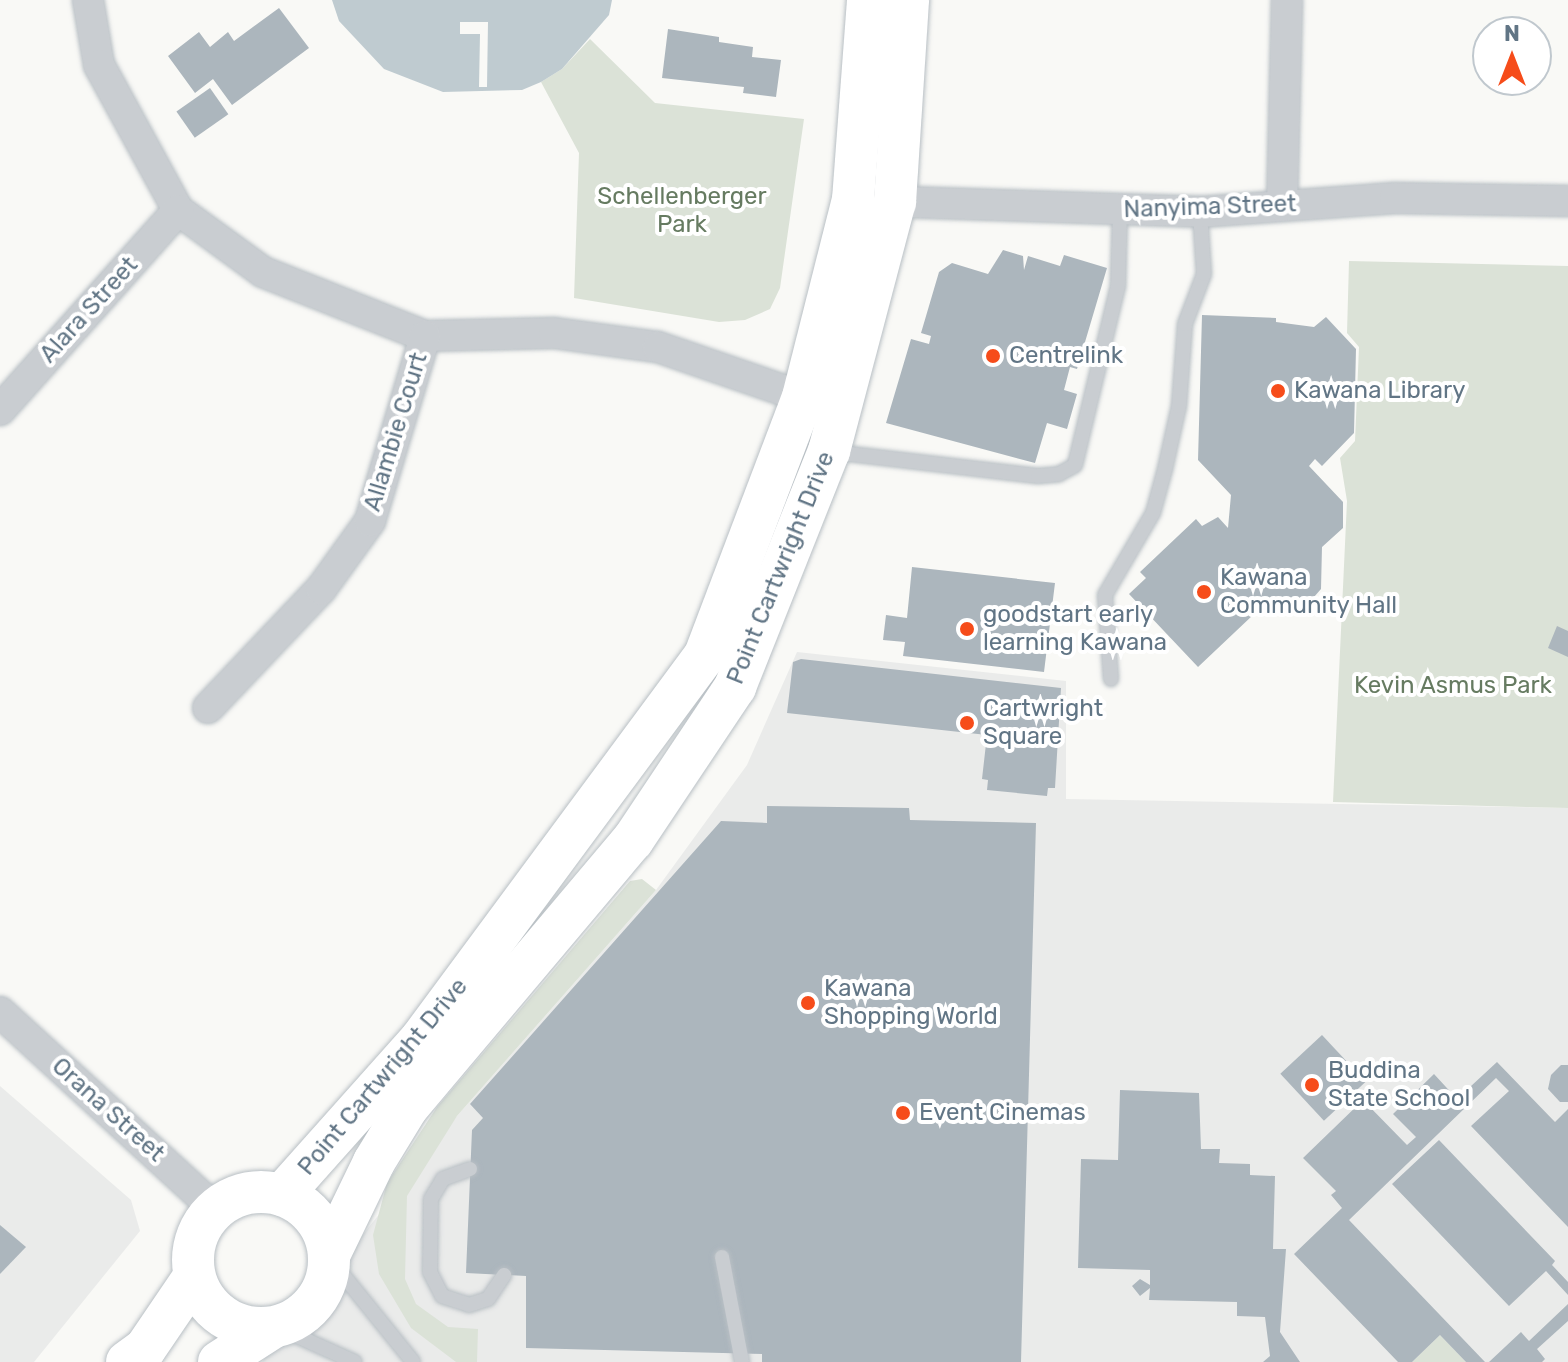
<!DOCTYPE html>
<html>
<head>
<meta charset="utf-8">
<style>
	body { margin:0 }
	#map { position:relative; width:1568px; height:1362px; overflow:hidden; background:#f9f9f6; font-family:Rubik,sans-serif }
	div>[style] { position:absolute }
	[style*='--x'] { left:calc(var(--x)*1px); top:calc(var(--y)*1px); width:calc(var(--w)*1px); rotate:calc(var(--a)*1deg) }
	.built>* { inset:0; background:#eaebea }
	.green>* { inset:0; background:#dbe2d7 }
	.water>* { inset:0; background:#bfcbd0 }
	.pier>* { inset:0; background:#f9f9f6 }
	.building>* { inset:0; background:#acb6bd; transform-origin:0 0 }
	.roads { filter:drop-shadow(0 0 2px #b8bfc4) drop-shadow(0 0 2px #b8bfc4) }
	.lane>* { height:14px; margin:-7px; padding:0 7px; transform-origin:7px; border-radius:7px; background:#c9cdd1 }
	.street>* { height:30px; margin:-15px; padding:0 15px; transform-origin:15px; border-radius:15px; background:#c9cdd1 }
	.secondary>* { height:42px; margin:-21px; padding:0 21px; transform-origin:21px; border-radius:21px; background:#fff }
	.secondary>.ring { margin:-21px; padding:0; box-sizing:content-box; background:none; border:42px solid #fff; border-radius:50% }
	.dots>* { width:22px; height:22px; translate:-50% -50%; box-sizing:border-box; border:4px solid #fff; border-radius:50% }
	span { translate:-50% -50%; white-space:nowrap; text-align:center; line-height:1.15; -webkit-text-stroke:8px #fff; paint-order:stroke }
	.park-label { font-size:24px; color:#667b61 }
	.street-label { font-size:24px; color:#617585 }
	.poi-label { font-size:24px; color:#617585 }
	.left { translate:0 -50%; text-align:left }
	.north { position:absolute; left:1472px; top:16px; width:80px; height:80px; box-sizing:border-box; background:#fff; border:2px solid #c0c8ce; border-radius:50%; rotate:0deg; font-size:22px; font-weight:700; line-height:32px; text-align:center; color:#617585 }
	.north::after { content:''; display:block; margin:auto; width:28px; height:36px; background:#f64c1a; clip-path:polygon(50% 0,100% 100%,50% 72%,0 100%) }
</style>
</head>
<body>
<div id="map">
	<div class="built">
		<i style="clip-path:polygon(797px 652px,1066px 681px,1066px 799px,1568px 808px,1568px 1362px,262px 1362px,457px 1116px,656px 890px,747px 765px)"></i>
		<i style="clip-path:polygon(0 1086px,131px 1200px,140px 1231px,34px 1362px,0 1362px)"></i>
	</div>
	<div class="green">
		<i style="clip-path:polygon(590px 39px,655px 103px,804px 119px,780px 288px,770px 309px,745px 320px,719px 322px,574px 298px,579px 153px,541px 82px,562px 69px)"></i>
		<i style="clip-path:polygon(1349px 261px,1568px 266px,1568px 808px,1333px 802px,1347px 501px,1340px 458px,1355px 441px,1359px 347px,1347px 333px)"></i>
		<i style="clip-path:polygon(642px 879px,656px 890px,457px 1116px,407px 1196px,405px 1279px,416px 1304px,448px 1327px,478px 1329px,477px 1362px,456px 1362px,411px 1328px,379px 1274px,373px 1235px,387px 1183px,437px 1107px,630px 881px)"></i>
		<i style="clip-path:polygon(1440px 1335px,1466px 1362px,1412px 1362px)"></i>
	</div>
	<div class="water">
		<i style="clip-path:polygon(332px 0,612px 0,609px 15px,562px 69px,541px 82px,522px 90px,443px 92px,384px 69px,339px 21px)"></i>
	</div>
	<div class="pier">
		<i style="clip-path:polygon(460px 22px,488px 22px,487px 87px,479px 87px,480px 34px,460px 34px)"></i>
	</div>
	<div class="building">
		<i style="clip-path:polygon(279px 8px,309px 48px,232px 105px,213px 79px,195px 93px,168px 56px,199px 32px,210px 47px,228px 32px,234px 41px)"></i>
		<i style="clip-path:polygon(668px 29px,719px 37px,719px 42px,753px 47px,752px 57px,781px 60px,776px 97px,743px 93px,744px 87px,662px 78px)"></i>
		<i style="left:210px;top:88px;width:32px;height:41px;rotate:55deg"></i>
		<i style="clip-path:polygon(1003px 250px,1023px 256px,1024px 270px,1028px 256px,1060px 266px,1064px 255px,1107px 268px,1077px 369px,1070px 367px,1064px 390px,1077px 394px,1067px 429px,1047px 423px,1035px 463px,886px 423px,911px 339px,929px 344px,931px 336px,921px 333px,939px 272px,952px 263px,988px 274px)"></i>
		<i style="clip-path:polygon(1202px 315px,1276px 318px,1276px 322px,1314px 327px,1326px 317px,1356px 349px,1354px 433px,1322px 466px,1315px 459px,1309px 466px,1343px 502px,1343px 528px,1322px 547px,1321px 589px,1307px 605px,1295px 602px,1284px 612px,1271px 598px,1198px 667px,1129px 594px,1146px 578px,1140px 572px,1196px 519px,1202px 526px,1218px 517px,1228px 528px,1231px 495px,1198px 460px)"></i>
		<i style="clip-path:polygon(912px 567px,1055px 583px,1044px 672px,903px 656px,905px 642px,883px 640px,886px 615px,907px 618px)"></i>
		<i style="clip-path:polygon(1557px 626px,1568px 631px,1568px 657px,1548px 648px)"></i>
		<i style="clip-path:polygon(801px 659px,1061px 688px,1055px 788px,1048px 788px,1047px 796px,987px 790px,988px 780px,982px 779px,987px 735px,787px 713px,793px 662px)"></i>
		<i style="clip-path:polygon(767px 806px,909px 808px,910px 820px,1036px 823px,1021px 1362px,762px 1362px,762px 1354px,526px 1348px,526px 1276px,466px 1273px,472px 1130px,483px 1118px,470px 1104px,721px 821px,767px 823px)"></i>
		<i style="left:1322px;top:1035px;width:64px;height:57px;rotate:47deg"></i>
		<i style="clip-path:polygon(1497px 1062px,1555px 1122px,1568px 1109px,1568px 1227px,1471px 1126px,1509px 1091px,1496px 1078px,1349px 1220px,1485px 1362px,1466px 1362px,1440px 1335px,1412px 1362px,1398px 1362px,1294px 1254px,1342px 1208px,1331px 1195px,1336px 1191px,1303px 1158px,1363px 1100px,1407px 1145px,1416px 1137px,1393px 1114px,1434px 1074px,1457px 1099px)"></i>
		<i style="clip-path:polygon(1561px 1065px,1568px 1065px,1568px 1102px,1560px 1102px,1548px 1089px,1551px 1075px)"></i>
		<i style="clip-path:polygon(1120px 1090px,1199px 1093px,1201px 1149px,1220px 1149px,1219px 1163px,1250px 1164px,1250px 1175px,1275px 1176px,1273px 1249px,1286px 1249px,1280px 1332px,1300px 1362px,1263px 1362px,1270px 1356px,1265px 1317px,1237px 1316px,1237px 1302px,1149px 1300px,1150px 1288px,1140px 1296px,1132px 1286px,1140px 1279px,1150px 1285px,1150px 1270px,1078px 1268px,1081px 1159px,1118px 1160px)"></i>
		<i style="clip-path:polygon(1439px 1140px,1555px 1261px,1552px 1265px,1568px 1282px,1568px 1295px,1546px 1271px,1509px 1306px,1392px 1184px)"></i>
		<i style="clip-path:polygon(0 1225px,26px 1247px,0 1274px)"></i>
		<i style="clip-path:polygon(1568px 1304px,1568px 1321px,1537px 1349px,1545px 1359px,1542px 1362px,1489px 1362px,1521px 1332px,1529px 1341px)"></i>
	</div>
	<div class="roads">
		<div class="lane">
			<i style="--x:833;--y:452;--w:206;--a:6.7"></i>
			<i style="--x:1038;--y:476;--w:21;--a:-5"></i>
			<i style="--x:1059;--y:474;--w:18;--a:-29"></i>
			<i style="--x:1075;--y:465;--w:184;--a:-76.5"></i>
			<i style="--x:1118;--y:286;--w:76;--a:-88.5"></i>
			<i style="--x:1111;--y:679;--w:84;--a:-94.1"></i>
			<i style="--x:1105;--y:595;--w:95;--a:-59.7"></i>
			<i style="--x:1153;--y:513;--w:46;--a:-74.7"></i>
			<i style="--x:1165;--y:469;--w:65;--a:-77.5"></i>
			<i style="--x:1179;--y:406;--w:82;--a:-85.8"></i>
			<i style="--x:1185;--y:324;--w:53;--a:-69.2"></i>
			<i style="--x:1204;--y:274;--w:62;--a:-93.7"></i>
			<i style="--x:470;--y:1169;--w:29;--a:160"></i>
			<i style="--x:443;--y:1179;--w:23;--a:121"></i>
			<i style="--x:431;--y:1199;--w:73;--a:90.8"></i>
			<i style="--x:430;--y:1272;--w:27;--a:63"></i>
			<i style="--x:442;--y:1296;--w:28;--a:18"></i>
			<i style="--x:469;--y:1305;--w:20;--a:-18"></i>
			<i style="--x:488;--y:1299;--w:29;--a:-56"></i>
			<i style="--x:722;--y:1257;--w:107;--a:79.2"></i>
			<i style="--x:330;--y:1259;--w:132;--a:51.1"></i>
			<i style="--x:277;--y:1327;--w:85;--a:24.2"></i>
		</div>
		<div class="street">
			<i style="--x:88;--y:0;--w:66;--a:80.4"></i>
			<i style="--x:99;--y:65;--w:165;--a:61.4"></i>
			<i style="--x:178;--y:210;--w:105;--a:36.1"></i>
			<i style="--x:263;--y:272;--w:174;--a:21.6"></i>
			<i style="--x:425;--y:336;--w:129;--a:-1.3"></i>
			<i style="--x:554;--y:333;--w:105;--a:7.7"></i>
			<i style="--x:658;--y:347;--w:153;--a:19"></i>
			<i style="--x:875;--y:201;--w:325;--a:1.9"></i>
			<i style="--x:1200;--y:212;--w:196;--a:-4.1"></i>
			<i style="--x:1395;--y:198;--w:173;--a:1"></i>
			<i style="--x:1282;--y:206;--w:206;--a:-88.6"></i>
			<i style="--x:0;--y:410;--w:268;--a:-48.3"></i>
			<i style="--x:208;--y:708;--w:164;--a:-46.5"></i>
			<i style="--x:321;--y:589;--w:84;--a:-54.2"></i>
			<i style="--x:370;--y:521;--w:193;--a:-73.4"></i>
			<i style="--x:0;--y:1012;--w:292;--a:42.5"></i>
		</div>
		<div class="secondary">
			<i class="ring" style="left:193px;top:1192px;width:94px;height:94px"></i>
			<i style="--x:282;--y:1195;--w:209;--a:-48.3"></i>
			<i style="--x:421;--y:1039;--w:478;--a:-53.5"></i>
			<i style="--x:705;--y:655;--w:276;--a:-69.2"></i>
			<i style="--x:803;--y:397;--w:203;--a:-75.8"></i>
			<i style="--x:853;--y:200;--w:201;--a:-85.7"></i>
			<i style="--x:330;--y:1253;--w:101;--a:-64.2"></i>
			<i style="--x:374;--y:1162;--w:63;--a:-58.6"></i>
			<i style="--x:407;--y:1108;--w:351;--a:-49.9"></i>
			<i style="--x:633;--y:840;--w:184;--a:-56.3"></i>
			<i style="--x:735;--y:687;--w:254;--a:-68.3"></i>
			<i style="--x:829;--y:451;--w:258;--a:-75.2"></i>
			<i style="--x:895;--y:202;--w:202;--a:-86.3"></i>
			<i style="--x:127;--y:1362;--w:22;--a:-36"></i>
			<i style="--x:145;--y:1349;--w:87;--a:-55.8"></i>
			<i style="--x:219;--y:1362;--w:63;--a:-32.7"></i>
		</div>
	</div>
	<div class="dots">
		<i style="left:993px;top:356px;background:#f64c1a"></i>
		<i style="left:1278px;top:391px;background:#f64c1a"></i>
		<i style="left:1204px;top:592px;background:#f64c1a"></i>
		<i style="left:967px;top:629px;background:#f64c1a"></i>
		<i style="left:967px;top:723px;background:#f64c1a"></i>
		<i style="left:808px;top:1003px;background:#f64c1a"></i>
		<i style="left:1312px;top:1085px;background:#f64c1a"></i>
		<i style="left:903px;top:1113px;background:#f64c1a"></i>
	</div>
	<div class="park-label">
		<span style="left:682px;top:211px">Schellenberger<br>Park</span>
		<span style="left:1453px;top:686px">Kevin Asmus Park</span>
	</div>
	<div class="street-label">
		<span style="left:1210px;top:207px;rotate:-2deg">Nanyima Street</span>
		<span style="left:89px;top:310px;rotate:-48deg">Alara Street</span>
		<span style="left:396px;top:432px;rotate:-73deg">Allambie Court</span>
		<span style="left:781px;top:568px;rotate:-68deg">Point Cartwright Drive</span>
		<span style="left:383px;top:1077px;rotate:-50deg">Point Cartwright Drive</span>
		<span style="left:108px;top:1110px;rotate:42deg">Orana Street</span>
	</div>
	<div class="poi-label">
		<span class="left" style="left:1009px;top:356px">Centrelink</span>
		<span class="left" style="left:1294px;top:391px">Kawana Library</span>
		<span class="left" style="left:1220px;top:592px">Kawana<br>Community Hall</span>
		<span class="left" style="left:983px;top:629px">goodstart early<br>learning Kawana</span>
		<span class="left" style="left:983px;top:723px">Cartwright<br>Square</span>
		<span class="left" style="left:824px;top:1003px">Kawana<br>Shopping World</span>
		<span class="left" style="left:1328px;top:1085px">Buddina<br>State School</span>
		<span class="left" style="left:919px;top:1113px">Event Cinemas</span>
	</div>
	<div class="north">N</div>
</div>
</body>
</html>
